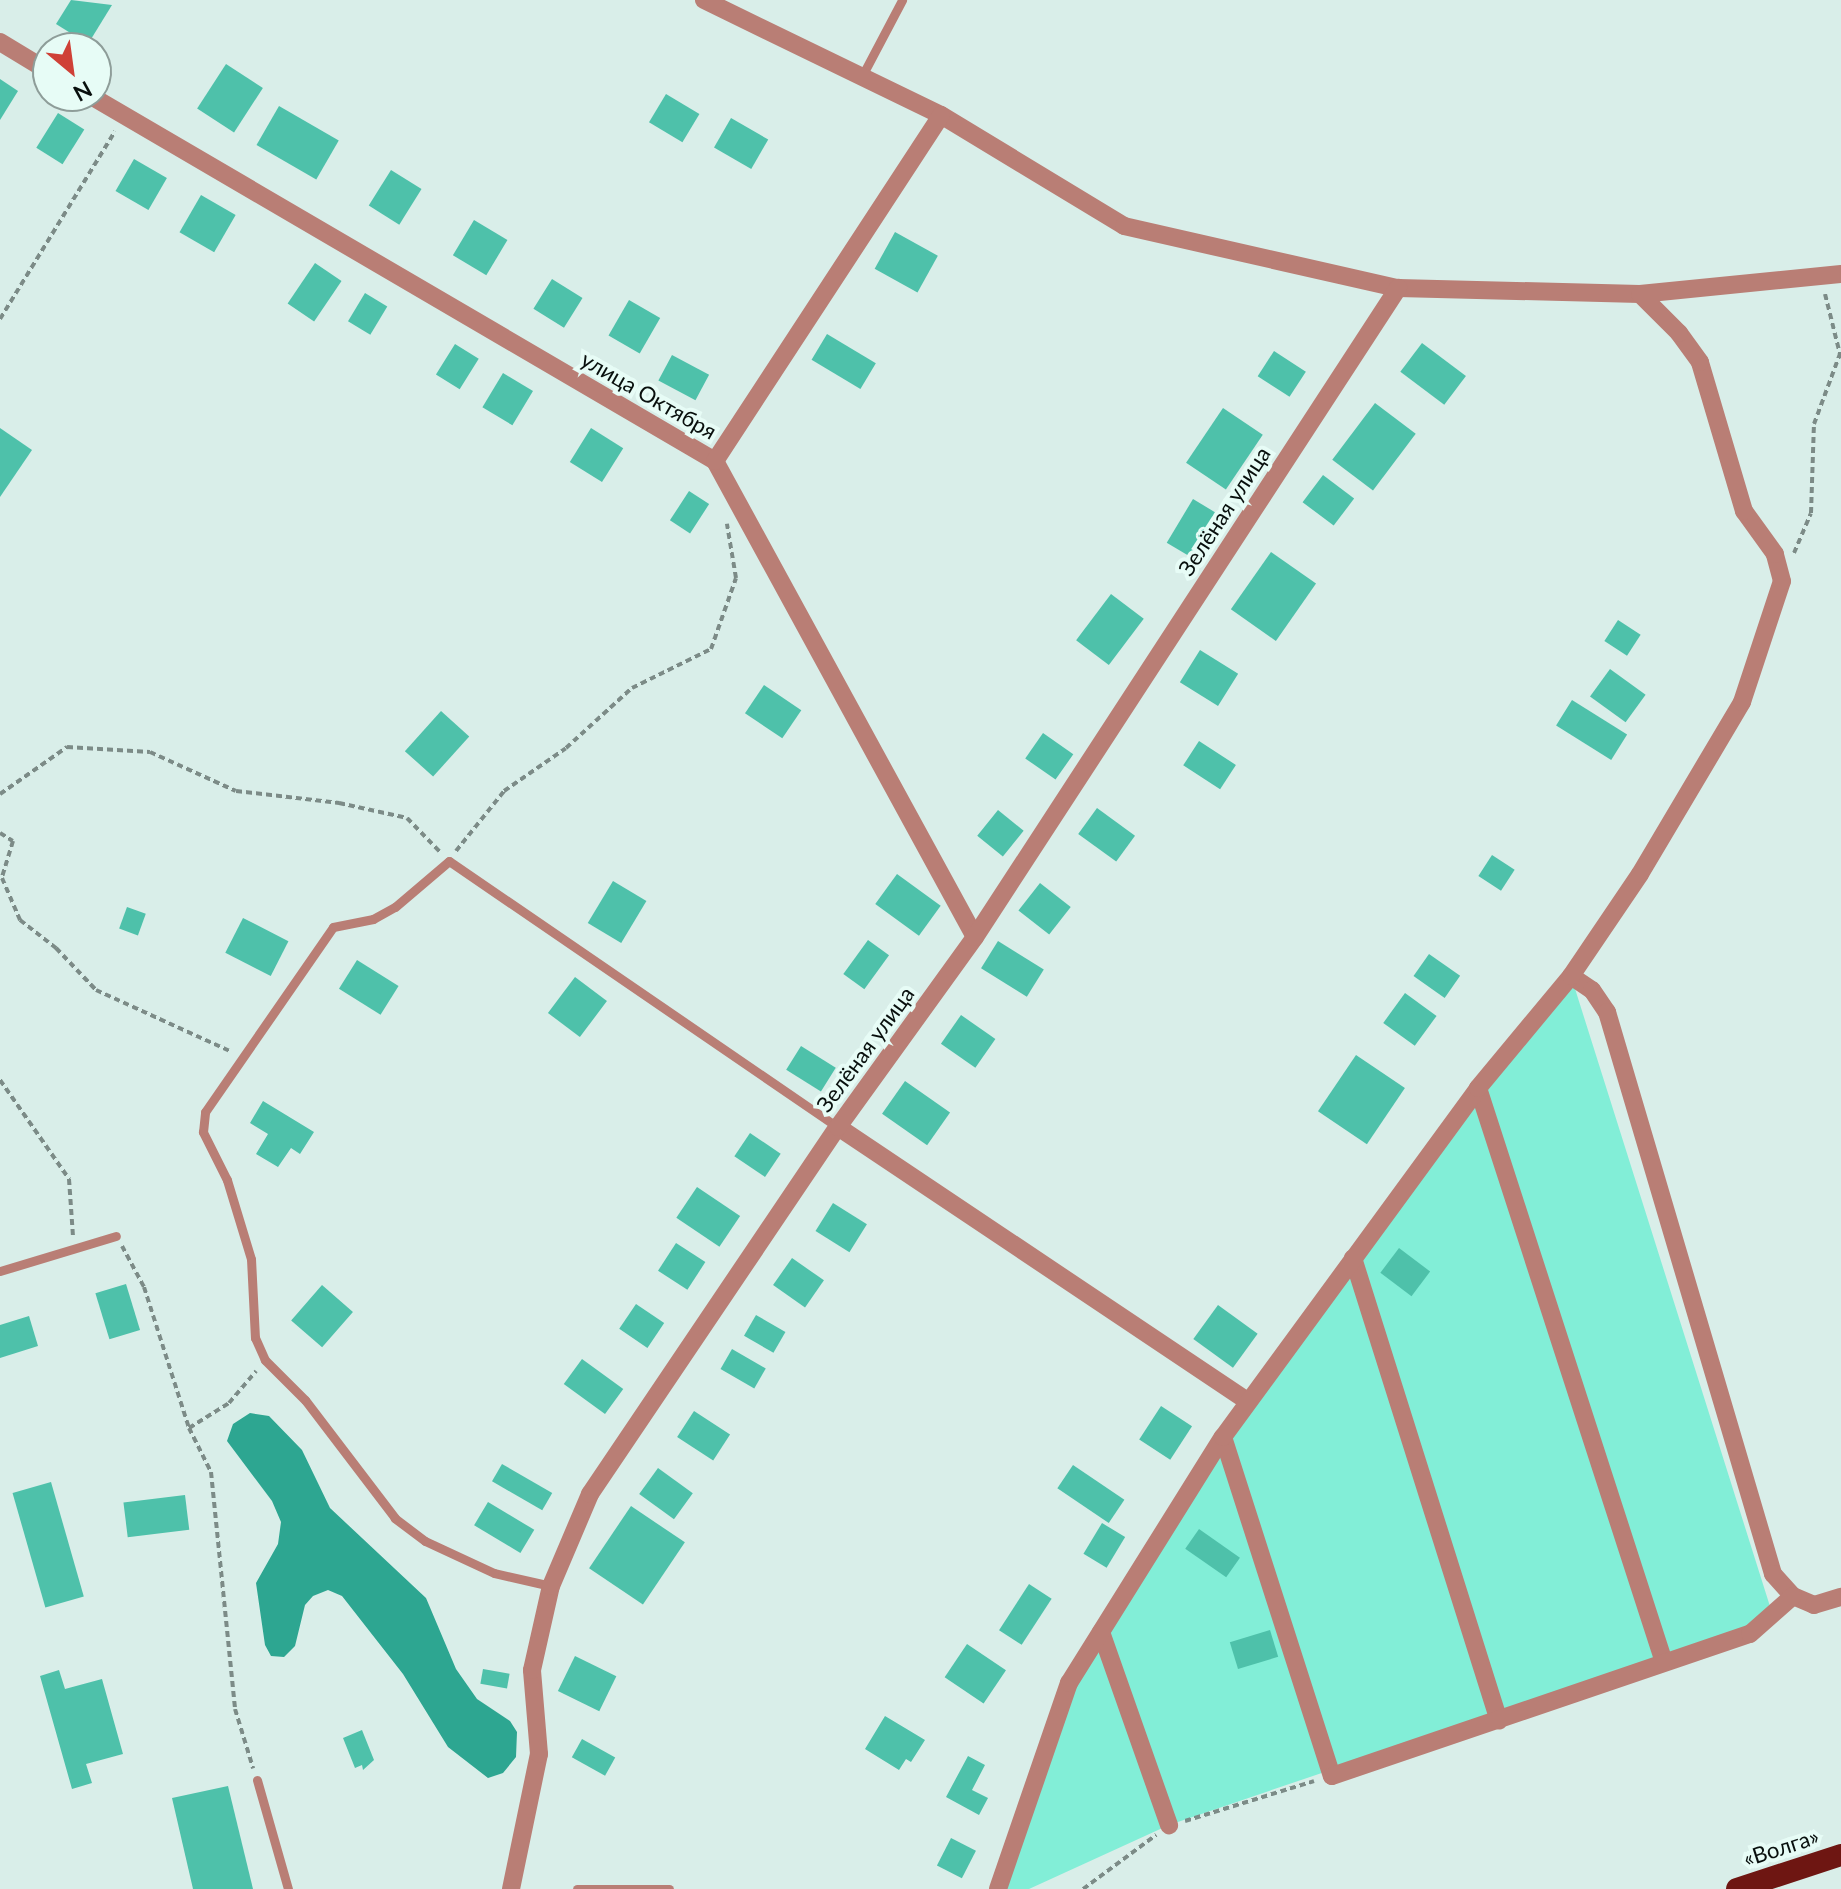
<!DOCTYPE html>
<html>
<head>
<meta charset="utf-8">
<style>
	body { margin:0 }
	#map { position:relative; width:1841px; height:1889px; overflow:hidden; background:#d9eee9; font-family:Lato,sans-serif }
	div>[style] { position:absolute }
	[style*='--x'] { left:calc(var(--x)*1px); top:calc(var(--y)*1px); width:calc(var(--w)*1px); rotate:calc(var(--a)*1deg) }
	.green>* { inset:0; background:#82eed7 }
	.water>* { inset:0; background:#2da691 }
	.building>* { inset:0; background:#4ec1aa; transform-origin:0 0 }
	.path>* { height:4px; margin-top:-2px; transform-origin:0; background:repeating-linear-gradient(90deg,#7c8b87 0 6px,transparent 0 10px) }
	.service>* { height:9px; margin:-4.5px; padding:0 4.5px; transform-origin:4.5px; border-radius:4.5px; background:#b97e75 }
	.minor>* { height:18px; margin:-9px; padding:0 9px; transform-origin:9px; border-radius:9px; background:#b97e75 }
	.trunk>* { height:22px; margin:-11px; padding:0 11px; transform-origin:11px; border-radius:11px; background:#6e1612 }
	span { translate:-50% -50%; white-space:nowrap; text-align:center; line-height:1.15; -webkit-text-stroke:8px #e7fcf6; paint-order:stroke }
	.street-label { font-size:22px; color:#080f0d }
	.north { position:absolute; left:32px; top:32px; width:80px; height:80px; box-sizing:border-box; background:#e7fcf6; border:2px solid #8e9d99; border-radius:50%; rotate:151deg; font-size:22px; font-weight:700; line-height:32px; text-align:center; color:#080f0d }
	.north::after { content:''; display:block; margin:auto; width:28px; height:36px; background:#cf4137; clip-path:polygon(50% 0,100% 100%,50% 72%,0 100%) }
</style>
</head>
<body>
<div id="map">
	<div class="green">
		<i style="clip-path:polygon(1571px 976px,1774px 1619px,1169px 1825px,1029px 1889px,998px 1889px,1069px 1683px,1223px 1437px)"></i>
	</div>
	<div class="water">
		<i style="clip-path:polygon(250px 1413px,269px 1416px,302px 1450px,330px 1508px,426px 1598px,456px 1669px,477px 1699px,510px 1721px,517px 1732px,516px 1757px,503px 1773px,488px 1778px,448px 1747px,403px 1674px,342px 1596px,328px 1590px,313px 1596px,305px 1605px,295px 1646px,284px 1657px,271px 1656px,265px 1645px,256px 1583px,278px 1544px,281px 1522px,272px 1501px,227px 1441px,233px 1424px)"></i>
	</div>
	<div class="building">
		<i style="clip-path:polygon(71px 0,112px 5px,88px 44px,56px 24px)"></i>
		<i style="left:226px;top:64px;width:44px;height:53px;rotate:33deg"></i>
		<i style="clip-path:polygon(0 79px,18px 91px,0 120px)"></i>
		<i style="left:666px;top:94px;width:39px;height:33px;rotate:31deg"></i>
		<i style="left:279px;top:106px;width:69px;height:45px;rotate:30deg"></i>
		<i style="left:58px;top:113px;width:31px;height:41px;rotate:32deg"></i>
		<i style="left:731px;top:118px;width:43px;height:34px;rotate:30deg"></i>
		<i style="left:134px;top:159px;width:38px;height:37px;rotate:30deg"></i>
		<i style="left:391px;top:170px;width:36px;height:42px;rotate:32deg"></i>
		<i style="left:201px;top:195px;width:40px;height:43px;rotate:30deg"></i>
		<i style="left:474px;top:220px;width:39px;height:41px;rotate:31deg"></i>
		<i style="left:895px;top:232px;width:49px;height:42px;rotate:29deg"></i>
		<i style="left:315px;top:263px;width:32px;height:49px;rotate:34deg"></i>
		<i style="left:552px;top:279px;width:36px;height:35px;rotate:32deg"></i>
		<i style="left:365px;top:293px;width:26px;height:33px;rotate:31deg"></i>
		<i style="left:629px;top:300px;width:36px;height:41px;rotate:30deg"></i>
		<i style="left:827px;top:334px;width:57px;height:30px;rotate:31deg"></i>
		<i style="left:1422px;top:343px;width:55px;height:36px;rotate:37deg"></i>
		<i style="left:455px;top:344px;width:28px;height:36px;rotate:32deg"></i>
		<i style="left:1274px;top:351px;width:38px;height:30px;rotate:33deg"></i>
		<i style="left:672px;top:355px;width:42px;height:29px;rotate:28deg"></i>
		<i style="left:503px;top:373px;width:35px;height:40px;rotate:31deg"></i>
		<i style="left:1375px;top:403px;width:51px;height:71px;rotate:37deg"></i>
		<i style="left:1223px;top:408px;width:48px;height:66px;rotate:34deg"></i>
		<i style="clip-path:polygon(0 428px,32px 450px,0 497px)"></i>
		<i style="left:591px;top:428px;width:38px;height:40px;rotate:32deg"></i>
		<i style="left:1323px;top:475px;width:39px;height:34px;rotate:37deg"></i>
		<i style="left:689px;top:491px;width:24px;height:35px;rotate:33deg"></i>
		<i style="left:1193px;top:499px;width:27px;height:51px;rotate:31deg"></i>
		<i style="left:1271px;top:552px;width:55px;height:70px;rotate:35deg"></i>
		<i style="left:1111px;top:594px;width:41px;height:58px;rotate:37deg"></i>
		<i style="left:1618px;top:620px;width:27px;height:25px;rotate:33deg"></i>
		<i style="left:1200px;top:650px;width:45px;height:38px;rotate:32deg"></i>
		<i style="left:1610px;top:669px;width:44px;height:34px;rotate:36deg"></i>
		<i style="left:764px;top:685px;width:45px;height:34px;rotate:34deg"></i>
		<i style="left:1572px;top:700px;width:65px;height:30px;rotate:32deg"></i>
		<i style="left:441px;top:711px;width:38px;height:54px;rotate:42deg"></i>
		<i style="left:1043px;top:733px;width:37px;height:31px;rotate:35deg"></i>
		<i style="left:1199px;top:741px;width:44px;height:29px;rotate:33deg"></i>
		<i style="left:1097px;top:808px;width:47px;height:32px;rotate:36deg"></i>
		<i style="left:998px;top:810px;width:33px;height:33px;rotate:39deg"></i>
		<i style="left:1492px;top:855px;width:27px;height:25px;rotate:33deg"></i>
		<i style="left:897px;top:874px;width:54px;height:37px;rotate:36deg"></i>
		<i style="left:613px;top:881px;width:39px;height:49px;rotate:31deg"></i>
		<i style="left:1040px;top:883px;width:39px;height:35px;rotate:38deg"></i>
		<i style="left:127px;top:907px;width:20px;height:23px;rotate:20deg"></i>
		<i style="left:243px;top:918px;width:51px;height:39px;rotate:27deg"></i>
		<i style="left:868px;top:940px;width:26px;height:42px;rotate:36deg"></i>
		<i style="left:998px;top:941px;width:54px;height:32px;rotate:32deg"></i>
		<i style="left:1429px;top:954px;width:38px;height:27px;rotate:35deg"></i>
		<i style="left:357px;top:960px;width:49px;height:34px;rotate:32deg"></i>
		<i style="left:575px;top:977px;width:40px;height:45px;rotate:37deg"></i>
		<i style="left:1405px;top:993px;width:39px;height:37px;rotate:36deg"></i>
		<i style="left:961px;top:1015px;width:42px;height:35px;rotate:35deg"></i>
		<i style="left:801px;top:1046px;width:41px;height:28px;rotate:32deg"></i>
		<i style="left:1356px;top:1055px;width:59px;height:68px;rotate:34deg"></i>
		<i style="left:905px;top:1081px;width:55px;height:40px;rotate:35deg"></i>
		<i style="clip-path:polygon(263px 1101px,314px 1132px,300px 1154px,291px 1148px,278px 1167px,256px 1154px,268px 1134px,250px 1123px)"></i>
		<i style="left:750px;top:1133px;width:37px;height:28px;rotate:34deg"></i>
		<i style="left:697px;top:1187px;width:52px;height:37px;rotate:34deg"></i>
		<i style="left:833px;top:1203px;width:40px;height:33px;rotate:32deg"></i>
		<i style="left:676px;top:1243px;width:35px;height:33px;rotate:33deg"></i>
		<i style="left:1399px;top:1248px;width:39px;height:31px;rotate:37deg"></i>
		<i style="left:792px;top:1258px;width:39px;height:33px;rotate:35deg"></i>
		<i style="left:126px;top:1284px;width:48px;height:32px;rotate:73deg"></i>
		<i style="left:322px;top:1285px;width:41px;height:47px;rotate:41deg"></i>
		<i style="left:636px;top:1304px;width:34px;height:30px;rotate:34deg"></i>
		<i style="left:1218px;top:1305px;width:49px;height:42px;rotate:36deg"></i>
		<i style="left:756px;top:1315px;width:34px;height:24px;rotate:30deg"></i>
		<i style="clip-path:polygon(29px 1316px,38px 1346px,0 1358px,0 1325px)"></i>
		<i style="left:732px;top:1349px;width:39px;height:23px;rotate:30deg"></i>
		<i style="left:582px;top:1359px;width:51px;height:31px;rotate:36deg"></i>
		<i style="left:1161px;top:1406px;width:37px;height:40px;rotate:33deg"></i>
		<i style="left:694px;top:1411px;width:43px;height:31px;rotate:33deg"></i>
		<i style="left:502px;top:1464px;width:58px;height:20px;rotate:30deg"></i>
		<i style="left:1073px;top:1465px;width:62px;height:28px;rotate:34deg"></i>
		<i style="left:658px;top:1468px;width:43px;height:32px;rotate:36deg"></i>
		<i style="left:51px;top:1482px;width:119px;height:40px;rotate:74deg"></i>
		<i style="left:185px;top:1495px;width:35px;height:62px;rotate:83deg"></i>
		<i style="left:488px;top:1502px;width:54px;height:27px;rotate:31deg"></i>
		<i style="left:631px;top:1506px;width:65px;height:75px;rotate:34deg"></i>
		<i style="left:1102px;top:1523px;width:27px;height:36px;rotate:31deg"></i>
		<i style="left:1199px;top:1529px;width:50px;height:24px;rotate:35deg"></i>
		<i style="left:1029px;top:1584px;width:27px;height:55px;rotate:33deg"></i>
		<i style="left:1270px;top:1630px;width:28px;height:42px;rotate:73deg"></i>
		<i style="left:967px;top:1644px;width:47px;height:40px;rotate:34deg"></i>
		<i style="left:575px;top:1656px;width:46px;height:39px;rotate:26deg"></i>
		<i style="left:483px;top:1669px;width:27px;height:15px;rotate:10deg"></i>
		<i style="clip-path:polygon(59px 1670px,65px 1689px,102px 1679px,123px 1754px,86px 1764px,92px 1783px,72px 1789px,40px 1676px)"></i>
		<i style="clip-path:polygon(885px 1716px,925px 1740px,911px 1762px,906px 1759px,899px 1770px,865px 1749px)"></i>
		<i style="clip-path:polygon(362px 1730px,374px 1760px,363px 1770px,362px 1765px,355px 1768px,343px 1738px)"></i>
		<i style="left:582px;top:1739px;width:38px;height:21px;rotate:29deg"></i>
		<i style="clip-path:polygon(968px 1756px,985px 1765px,972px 1790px,988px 1798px,979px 1815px,946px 1797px)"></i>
		<i style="clip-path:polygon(228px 1786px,253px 1889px,193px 1889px,172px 1798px)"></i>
		<i style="left:951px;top:1838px;width:28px;height:31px;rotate:27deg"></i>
	</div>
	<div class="path">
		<i style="--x:1825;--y:294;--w:66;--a:76"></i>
		<i style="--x:0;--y:319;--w:220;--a:-58.5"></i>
		<i style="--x:1794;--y:553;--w:43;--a:-67"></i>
		<i style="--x:1811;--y:513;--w:89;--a:-88.1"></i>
		<i style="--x:1814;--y:424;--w:78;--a:-69.7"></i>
		<i style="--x:0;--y:794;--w:82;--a:-35"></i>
		<i style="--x:67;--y:747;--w:83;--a:3.4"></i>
		<i style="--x:150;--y:752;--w:94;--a:24.4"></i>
		<i style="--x:236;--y:791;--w:104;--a:6.6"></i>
		<i style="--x:339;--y:803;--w:70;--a:12.4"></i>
		<i style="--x:407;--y:818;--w:49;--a:45.8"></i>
		<i style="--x:0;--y:833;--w:15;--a:32"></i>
		<i style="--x:13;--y:841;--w:39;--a:107"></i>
		<i style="--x:2;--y:878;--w:46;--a:66.8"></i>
		<i style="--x:20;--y:920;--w:46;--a:37.9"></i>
		<i style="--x:56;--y:948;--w:58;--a:46.4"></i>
		<i style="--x:96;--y:990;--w:147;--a:24.5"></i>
		<i style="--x:456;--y:851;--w:77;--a:-51.3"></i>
		<i style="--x:504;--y:791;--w:75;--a:-34.7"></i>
		<i style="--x:566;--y:748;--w:89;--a:-42.3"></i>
		<i style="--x:632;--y:688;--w:88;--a:-26.3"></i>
		<i style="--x:711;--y:649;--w:75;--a:-70.6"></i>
		<i style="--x:736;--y:578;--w:55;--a:-99.5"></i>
		<i style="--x:0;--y:1080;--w:121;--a:55.1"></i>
		<i style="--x:69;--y:1179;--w:57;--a:86"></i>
		<i style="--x:122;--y:1246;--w:47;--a:61.8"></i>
		<i style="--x:144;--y:1287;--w:148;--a:72.3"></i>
		<i style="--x:189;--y:1428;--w:47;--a:-32"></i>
		<i style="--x:229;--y:1403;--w:42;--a:-49.8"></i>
		<i style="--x:189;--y:1428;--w:49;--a:63.4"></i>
		<i style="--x:211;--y:1472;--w:238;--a:84.2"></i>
		<i style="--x:235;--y:1709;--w:62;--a:73"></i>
		<i style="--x:1185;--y:1821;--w:135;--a:-17.2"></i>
		<i style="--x:1083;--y:1889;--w:91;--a:-36.5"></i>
	</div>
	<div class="service">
		<i style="--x:862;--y:76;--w:86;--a:-62.2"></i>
		<i style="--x:0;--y:1271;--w:121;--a:-16.8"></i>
		<i style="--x:551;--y:1586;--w:58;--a:-167.2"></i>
		<i style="--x:494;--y:1573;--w:76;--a:-155.1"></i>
		<i style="--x:425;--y:1541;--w:38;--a:-143"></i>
		<i style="--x:395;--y:1518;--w:148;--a:-127.3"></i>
		<i style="--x:305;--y:1400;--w:57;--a:-135"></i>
		<i style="--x:265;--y:1360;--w:24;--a:-114"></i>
		<i style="--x:255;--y:1338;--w:79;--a:-92.9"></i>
		<i style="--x:251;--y:1259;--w:83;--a:-106.9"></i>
		<i style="--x:227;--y:1180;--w:54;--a:-116.6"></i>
		<i style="--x:203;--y:1132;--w:20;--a:-84"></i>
		<i style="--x:205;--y:1112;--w:225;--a:-55.3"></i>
		<i style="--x:333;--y:927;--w:41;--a:-11.3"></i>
		<i style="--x:373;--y:919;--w:25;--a:-29"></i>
		<i style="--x:395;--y:907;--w:71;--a:-40.4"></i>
		<i style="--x:449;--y:861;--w:471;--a:34.4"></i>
		<i style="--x:257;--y:1780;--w:113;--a:74.1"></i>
		<i style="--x:577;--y:1889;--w:92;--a:0"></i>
	</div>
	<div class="minor">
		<i style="--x:704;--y:0;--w:263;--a:25.9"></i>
		<i style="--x:941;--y:115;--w:214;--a:31.2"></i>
		<i style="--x:1124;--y:226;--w:281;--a:12.8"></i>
		<i style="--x:1398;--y:288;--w:242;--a:1.4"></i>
		<i style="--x:1640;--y:294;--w:202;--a:-5.7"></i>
		<i style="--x:0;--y:42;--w:56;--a:31.1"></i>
		<i style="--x:91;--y:96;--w:723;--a:30.32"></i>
		<i style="--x:715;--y:461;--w:542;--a:61.36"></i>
		<i style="--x:715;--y:461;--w:413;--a:-56.8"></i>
		<i style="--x:1571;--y:976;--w:25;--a:34"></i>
		<i style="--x:1592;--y:990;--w:27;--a:56"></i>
		<i style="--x:1607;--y:1012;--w:586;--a:73.54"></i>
		<i style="--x:1773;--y:1574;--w:30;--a:48"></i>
		<i style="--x:1793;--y:1596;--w:23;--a:23"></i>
		<i style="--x:1814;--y:1605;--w:28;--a:-17"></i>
		<i style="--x:1478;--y:1088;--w:603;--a:72.05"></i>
		<i style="--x:838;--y:1127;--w:493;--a:33.8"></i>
		<i style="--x:1353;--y:1258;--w:485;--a:72.5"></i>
		<i style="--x:1223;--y:1437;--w:356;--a:72.2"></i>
		<i style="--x:1332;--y:1776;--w:441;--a:-18.8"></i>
		<i style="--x:1750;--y:1634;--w:57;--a:-41.5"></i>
		<i style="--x:1101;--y:1632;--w:205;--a:70.6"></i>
		<i style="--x:511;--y:1889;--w:138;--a:-78.3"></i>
		<i style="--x:539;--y:1754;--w:84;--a:-94.8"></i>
		<i style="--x:532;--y:1670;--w:86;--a:-77.3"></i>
		<i style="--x:551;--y:1586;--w:100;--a:-67"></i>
		<i style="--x:590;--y:1494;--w:443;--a:-56"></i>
		<i style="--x:838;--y:1127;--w:234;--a:-54.2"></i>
		<i style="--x:975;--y:937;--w:775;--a:-56.9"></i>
		<i style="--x:998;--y:1889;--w:218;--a:-71"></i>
		<i style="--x:1069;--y:1683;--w:290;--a:-58"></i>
		<i style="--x:1223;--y:1437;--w:432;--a:-53.8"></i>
		<i style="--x:1478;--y:1088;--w:146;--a:-50.3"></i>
		<i style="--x:1571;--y:976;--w:123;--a:-55.9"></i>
		<i style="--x:1640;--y:874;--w:200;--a:-59.3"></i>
		<i style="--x:1742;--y:702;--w:127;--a:-71.7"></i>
		<i style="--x:1782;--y:581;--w:28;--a:-105"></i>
		<i style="--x:1775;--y:554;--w:53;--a:-125.8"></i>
		<i style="--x:1744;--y:511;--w:155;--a:-106.5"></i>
		<i style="--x:1700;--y:362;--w:36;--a:-126"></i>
		<i style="--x:1679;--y:333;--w:55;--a:-135"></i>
	</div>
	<div class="trunk">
		<i style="--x:1737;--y:1889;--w:109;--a:-18.1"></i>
	</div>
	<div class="street-label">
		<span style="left:649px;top:395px;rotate:30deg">улица Октября</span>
		<span style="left:1224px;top:511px;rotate:-57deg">Зелёная улица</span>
		<span style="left:865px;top:1049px;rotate:-54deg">Зелёная улица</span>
		<span style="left:1781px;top:1847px;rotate:-18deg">«Волга»</span>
	</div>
	<div class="north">N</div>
</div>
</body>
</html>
